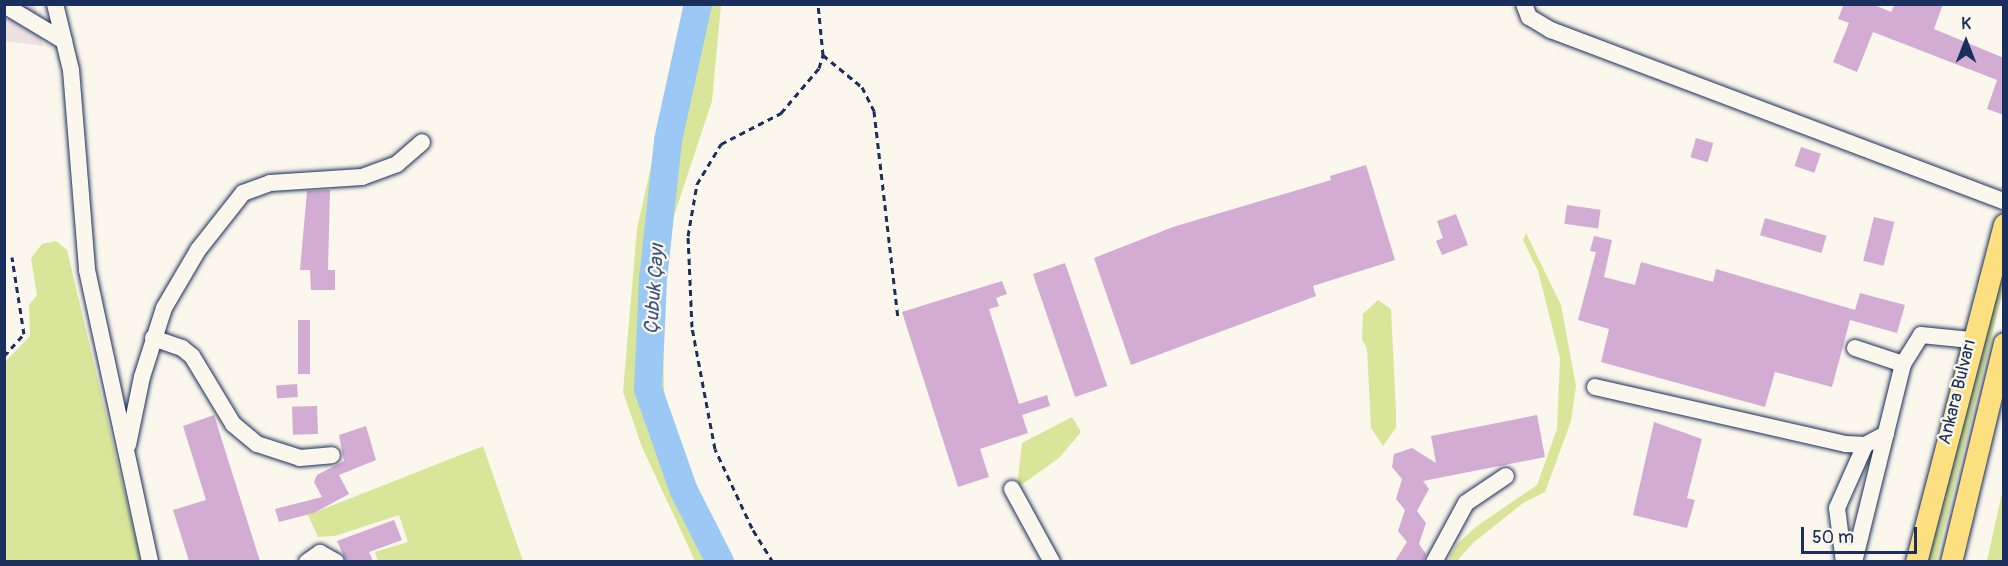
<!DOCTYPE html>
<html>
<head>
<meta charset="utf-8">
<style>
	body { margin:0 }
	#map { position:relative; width:2008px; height:566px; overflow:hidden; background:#fbf7ec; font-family:Pangolin,sans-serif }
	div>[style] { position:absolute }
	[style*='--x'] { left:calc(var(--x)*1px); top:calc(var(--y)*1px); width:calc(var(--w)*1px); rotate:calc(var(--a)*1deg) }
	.built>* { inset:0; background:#efe0e4 }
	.green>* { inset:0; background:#d9e699 }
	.river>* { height:28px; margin:-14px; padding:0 14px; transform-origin:14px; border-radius:14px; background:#9bc8f5 }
	.building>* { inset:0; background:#d3acd3; transform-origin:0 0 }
	.path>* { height:3px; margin-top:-1.5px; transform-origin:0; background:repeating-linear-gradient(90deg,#1b2f5e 0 6px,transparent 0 10.5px) }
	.roads { filter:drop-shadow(0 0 2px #1b2f5e) drop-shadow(0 0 2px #1b2f5e) }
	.minor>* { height:16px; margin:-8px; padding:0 8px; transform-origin:8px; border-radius:8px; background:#fbf7ec }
	.major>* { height:21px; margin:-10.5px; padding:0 10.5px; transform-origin:10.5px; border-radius:10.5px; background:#fce080 }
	span { translate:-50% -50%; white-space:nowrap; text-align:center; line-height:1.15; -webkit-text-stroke:4.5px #fbf7ec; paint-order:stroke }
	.street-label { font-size:18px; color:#1b2f5e }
	.water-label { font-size:20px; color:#3b5584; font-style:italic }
	.frame { position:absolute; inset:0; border:6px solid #1b2f5e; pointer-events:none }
	.north { position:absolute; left:1936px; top:12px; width:60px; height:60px; -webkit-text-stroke:4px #fbf7ec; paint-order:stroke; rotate:0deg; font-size:16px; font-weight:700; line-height:24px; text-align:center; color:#1b2f5e }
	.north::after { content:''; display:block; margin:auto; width:21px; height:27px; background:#1b2f5e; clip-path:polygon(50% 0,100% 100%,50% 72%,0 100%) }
	.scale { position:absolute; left:1801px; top:527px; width:116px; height:27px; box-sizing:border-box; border:3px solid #1b2f5e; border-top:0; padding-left:8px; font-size:18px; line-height:21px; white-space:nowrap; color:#1b2f5e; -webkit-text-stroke:4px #fbf7ec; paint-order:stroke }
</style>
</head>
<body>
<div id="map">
	<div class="built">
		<i style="clip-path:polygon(5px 5px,35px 5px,43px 46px,5px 41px)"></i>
	</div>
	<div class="green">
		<i style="clip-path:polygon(687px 5px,721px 5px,712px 101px,673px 219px,663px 315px,664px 390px,678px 454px,735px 561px,695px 561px,642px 447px,623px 392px,637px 229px)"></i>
		<i style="clip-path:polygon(1526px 233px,1561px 305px,1576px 386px,1571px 421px,1545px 492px,1523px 503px,1473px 543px,1457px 561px,1448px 561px,1456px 545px,1477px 526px,1537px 485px,1557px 429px,1560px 358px,1538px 271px,1523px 240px)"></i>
		<i style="clip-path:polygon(56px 241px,67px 250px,141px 561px,6px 561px,4px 363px,30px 336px,29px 305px,37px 295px,31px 258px,42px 244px)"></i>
		<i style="clip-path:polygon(2003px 265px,2003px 291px,1936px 561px,1928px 562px)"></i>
		<i style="clip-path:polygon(1378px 300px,1391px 309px,1396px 412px,1396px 428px,1383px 446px,1371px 428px,1367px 349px,1362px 339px,1363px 314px)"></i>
		<i style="clip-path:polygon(1072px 417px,1081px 432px,1059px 458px,1017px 488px,1022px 443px)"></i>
		<i style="clip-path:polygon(483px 446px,523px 561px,378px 561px,375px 552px,408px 542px,399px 515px,335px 536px,318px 537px,308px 515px)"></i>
		<i style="clip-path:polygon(2003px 489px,2003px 561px,1987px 561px,2000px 502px)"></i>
	</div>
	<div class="river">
		<i style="--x:698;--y:4;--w:140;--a:102.4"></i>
		<i style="--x:668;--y:141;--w:140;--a:96.2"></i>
		<i style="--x:653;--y:280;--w:109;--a:92.6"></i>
		<i style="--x:648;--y:389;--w:108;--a:70.6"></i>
		<i style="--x:684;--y:491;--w:80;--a:63.1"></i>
	</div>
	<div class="building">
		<i style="clip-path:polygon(1844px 4px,1872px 4px,1891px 12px,1895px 4px,1943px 4px,1934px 29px,2004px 58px,2004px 115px,1987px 109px,1997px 80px,1873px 32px,1857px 72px,1833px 62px,1849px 23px,1838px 19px)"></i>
		<i style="left:1696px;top:138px;width:18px;height:20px;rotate:16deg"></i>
		<i style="left:1801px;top:147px;width:21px;height:20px;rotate:19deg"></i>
		<i style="clip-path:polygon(1366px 165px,1395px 260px,1313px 286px,1316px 296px,1131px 365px,1094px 258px,1173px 227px,1331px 180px,1330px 176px)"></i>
		<i style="clip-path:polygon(330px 190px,328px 270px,335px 270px,335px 290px,311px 290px,310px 270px,300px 270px,307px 191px)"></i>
		<i style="left:1567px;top:205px;width:34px;height:19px;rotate:8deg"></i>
		<i style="clip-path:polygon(1456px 214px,1468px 245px,1442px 255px,1436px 241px,1443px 238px,1437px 221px)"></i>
		<i style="left:1874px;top:217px;width:21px;height:45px;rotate:14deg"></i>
		<i style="left:1765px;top:218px;width:64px;height:18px;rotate:16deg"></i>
		<i style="clip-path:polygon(1594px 236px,1612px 240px,1604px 277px,1635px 285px,1641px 262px,1713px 282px,1716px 269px,1855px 310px,1860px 293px,1905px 305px,1897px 333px,1850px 320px,1832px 387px,1775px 372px,1765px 407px,1601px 362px,1609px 329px,1578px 320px,1596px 252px,1590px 251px)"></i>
		<i style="left:1065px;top:263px;width:130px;height:34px;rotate:71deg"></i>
		<i style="clip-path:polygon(1002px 281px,1007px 294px,996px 298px,999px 306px,989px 309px,1019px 404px,1047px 395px,1050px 406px,1022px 415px,1028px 433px,980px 449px,989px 477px,958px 487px,902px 312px)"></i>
		<i style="left:298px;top:320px;width:12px;height:54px"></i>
		<i style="left:297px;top:384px;width:13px;height:21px;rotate:86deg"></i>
		<i style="left:317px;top:406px;width:28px;height:25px;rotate:88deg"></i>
		<i style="clip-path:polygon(214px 415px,253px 539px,260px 561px,189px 561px,173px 510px,206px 500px,183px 426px)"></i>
		<i style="clip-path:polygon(1537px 415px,1545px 457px,1423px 481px,1429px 489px,1417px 511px,1426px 523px,1419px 544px,1426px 554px,1424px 561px,1395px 561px,1407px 542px,1398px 531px,1405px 510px,1396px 499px,1402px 479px,1392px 467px,1394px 454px,1412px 448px,1436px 463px,1431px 436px)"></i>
		<i style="clip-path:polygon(1654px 422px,1702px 439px,1687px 498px,1695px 500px,1687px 528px,1633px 515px)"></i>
		<i style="clip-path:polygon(366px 426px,376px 460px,339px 475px,349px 494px,314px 513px,279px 522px,275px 509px,322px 497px,314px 482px,317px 475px,344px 461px,339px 435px)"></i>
		<i style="clip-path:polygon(394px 520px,402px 540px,369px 552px,373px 561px,346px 561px,337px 541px)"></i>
	</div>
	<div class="path">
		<i style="--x:823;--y:55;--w:50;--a:39.4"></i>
		<i style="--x:862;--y:87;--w:27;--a:63"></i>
		<i style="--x:874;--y:111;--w:208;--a:83.4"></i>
		<i style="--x:4;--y:356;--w:30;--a:-48"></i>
		<i style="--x:24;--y:334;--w:78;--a:-98.9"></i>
		<i style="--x:773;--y:562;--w:40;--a:-122"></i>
		<i style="--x:752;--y:528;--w:87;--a:-115.1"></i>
		<i style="--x:715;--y:449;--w:124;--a:-100.7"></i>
		<i style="--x:692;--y:327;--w:91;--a:-92.5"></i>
		<i style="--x:688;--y:236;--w:53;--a:-80.2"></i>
		<i style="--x:697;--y:184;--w:47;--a:-59"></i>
		<i style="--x:721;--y:144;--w:68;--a:-27.3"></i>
		<i style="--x:781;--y:113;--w:59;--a:-49.8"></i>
		<i style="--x:819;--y:68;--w:14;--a:-73"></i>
		<i style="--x:823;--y:55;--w:51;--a:-95.6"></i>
	</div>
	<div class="roads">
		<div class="minor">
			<i style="--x:55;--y:4;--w:68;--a:76.4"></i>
			<i style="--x:71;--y:70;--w:201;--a:85.4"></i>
			<i style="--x:87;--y:270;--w:299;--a:77.8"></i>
			<i style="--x:1524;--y:4;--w:14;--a:69"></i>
			<i style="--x:1529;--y:17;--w:26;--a:31"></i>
			<i style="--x:1551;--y:30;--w:484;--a:20.7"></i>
			<i style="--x:4;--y:5;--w:70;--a:31"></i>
			<i style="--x:153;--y:338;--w:31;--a:19"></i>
			<i style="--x:182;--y:348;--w:13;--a:39"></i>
			<i style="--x:192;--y:356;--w:79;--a:58.9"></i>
			<i style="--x:233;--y:424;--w:31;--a:40"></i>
			<i style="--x:257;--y:444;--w:45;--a:18"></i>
			<i style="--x:300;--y:458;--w:32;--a:-5"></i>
			<i style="--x:1855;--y:348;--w:51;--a:18.4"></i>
			<i style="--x:1903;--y:364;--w:34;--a:-58"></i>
			<i style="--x:1921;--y:335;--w:50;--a:5.7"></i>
			<i style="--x:1595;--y:387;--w:257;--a:12.8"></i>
			<i style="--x:1846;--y:444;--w:19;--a:3"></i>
			<i style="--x:1865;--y:445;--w:24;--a:-28"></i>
			<i style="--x:128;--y:445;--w:69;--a:-78.4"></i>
			<i style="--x:142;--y:377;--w:72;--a:-72.3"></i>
			<i style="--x:164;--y:308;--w:67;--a:-59.6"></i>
			<i style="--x:198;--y:250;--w:73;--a:-51.7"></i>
			<i style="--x:243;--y:193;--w:29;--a:-20"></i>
			<i style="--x:270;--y:183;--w:92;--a:-3.7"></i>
			<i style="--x:362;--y:177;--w:37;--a:-20"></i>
			<i style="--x:397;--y:164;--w:33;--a:-41"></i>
			<i style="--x:1012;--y:489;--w:83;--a:61.3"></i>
			<i style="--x:307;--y:562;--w:16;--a:-35"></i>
			<i style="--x:320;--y:553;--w:18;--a:29"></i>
			<i style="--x:1434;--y:562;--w:67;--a:-61.5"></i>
			<i style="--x:1466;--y:503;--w:48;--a:-34"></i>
			<i style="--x:1844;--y:562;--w:54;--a:-97.4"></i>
			<i style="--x:1837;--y:508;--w:69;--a:-66"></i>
			<i style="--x:1854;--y:562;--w:204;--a:-76.1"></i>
		</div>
		<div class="major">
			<i style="--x:1916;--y:562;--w:349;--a:-75.4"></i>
			<i style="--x:1951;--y:562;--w:225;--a:-76.4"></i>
		</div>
	</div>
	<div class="street-label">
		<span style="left:1958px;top:392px;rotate:-76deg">Ankara Bulvarı</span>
	</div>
	<div class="water-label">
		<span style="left:654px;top:289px;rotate:-86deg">Çubuk Çayı</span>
	</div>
	<div class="frame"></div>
	<div class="north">K</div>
	<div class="scale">50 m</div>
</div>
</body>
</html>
